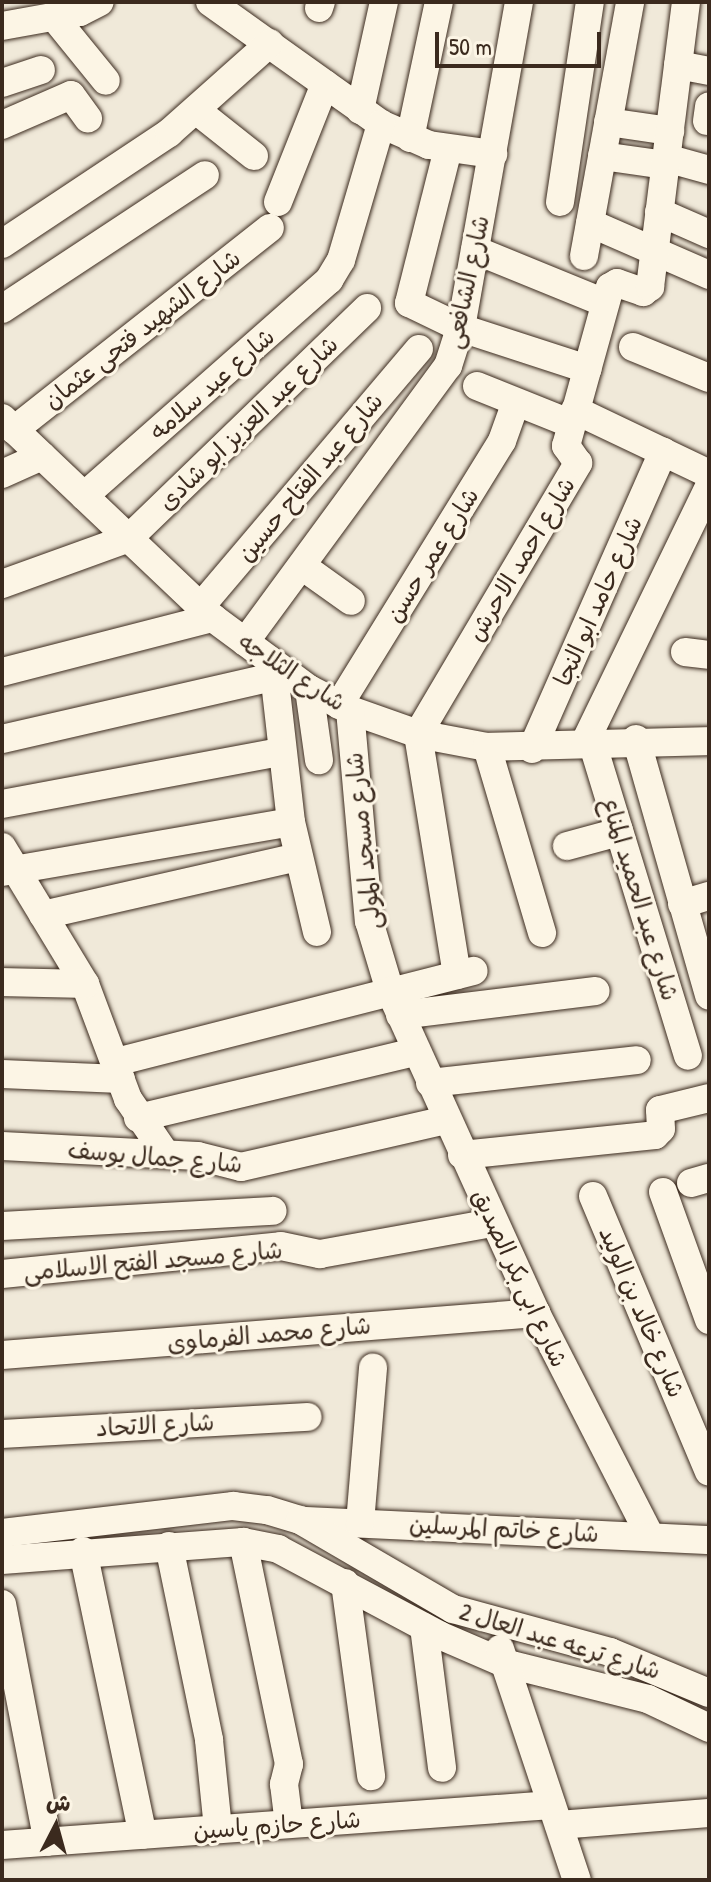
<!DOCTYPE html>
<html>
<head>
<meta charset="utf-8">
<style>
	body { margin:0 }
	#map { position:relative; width:711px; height:1882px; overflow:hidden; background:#f0e9d9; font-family:"Patrick Hand","Playpen Sans Arabic",sans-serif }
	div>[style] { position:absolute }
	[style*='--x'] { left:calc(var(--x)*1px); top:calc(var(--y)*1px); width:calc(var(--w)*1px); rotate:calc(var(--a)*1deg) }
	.roads { filter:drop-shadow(0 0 2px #3b2a1e) drop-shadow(0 0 2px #3b2a1e) }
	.minor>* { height:28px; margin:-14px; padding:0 14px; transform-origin:14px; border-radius:14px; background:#fcf5e5 }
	span { translate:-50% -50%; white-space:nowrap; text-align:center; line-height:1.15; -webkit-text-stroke:6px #fcf5e5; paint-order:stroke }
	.street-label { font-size:24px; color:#3b2a1e }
	.frame { position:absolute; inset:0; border:4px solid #3b2a1e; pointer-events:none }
	.north { position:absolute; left:16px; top:1786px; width:80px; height:80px; -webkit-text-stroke:6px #fcf5e5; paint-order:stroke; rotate:6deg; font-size:22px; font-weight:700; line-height:32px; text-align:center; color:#3b2a1e }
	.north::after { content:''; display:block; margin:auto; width:28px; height:36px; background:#3b2a1e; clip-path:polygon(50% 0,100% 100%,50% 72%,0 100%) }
	.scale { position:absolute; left:435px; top:32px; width:166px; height:36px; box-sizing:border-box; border:4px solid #3b2a1e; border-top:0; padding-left:10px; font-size:24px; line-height:28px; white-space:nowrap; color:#3b2a1e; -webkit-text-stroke:6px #fcf5e5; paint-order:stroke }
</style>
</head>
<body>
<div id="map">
	<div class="roads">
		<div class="minor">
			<i style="--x:210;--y:2;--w:210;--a:35.5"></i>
			<i style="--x:381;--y:124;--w:52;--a:23.6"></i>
			<i style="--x:429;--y:145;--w:65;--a:8"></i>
			<i style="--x:319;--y:8;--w:6;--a:-72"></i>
			<i style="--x:54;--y:17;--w:82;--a:50.9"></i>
			<i style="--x:2;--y:26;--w:79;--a:-10.2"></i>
			<i style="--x:80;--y:12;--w:22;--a:-27"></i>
			<i style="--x:678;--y:65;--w:32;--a:11"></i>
			<i style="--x:2;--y:83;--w:41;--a:-18.4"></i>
			<i style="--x:196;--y:110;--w:74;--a:38.4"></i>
			<i style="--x:360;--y:110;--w:111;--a:-77.5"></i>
			<i style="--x:707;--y:121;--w:15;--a:-82"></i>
			<i style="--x:608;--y:122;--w:63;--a:8.3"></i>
			<i style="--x:2;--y:125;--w:75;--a:-23.5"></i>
			<i style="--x:71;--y:95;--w:29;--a:54"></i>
			<i style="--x:410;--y:138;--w:139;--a:-78"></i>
			<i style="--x:448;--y:149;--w:159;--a:104.2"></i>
			<i style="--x:409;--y:303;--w:58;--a:25.7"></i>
			<i style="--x:461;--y:328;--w:133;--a:18"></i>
			<i style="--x:602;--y:156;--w:65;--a:8"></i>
			<i style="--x:666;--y:158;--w:45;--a:15.6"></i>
			<i style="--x:278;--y:202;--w:127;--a:-68.3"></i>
			<i style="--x:560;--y:202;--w:202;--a:-81.5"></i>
			<i style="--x:659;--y:212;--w:55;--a:23.7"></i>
			<i style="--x:590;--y:223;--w:130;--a:23.6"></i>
			<i style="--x:2;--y:244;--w:201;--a:-33.6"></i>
			<i style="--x:169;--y:133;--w:135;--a:-41.7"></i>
			<i style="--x:475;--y:250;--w:140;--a:22.2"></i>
			<i style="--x:584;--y:256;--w:258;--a:-79.7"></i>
			<i style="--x:2;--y:309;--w:243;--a:-33.4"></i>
			<i style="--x:633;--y:347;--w:82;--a:22.2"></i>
			<i style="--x:477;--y:386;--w:102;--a:21.8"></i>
			<i style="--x:575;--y:410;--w:148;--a:25.5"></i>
			<i style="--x:2;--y:418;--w:291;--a:43.5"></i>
			<i style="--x:213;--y:618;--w:119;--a:36.5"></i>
			<i style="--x:309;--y:689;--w:46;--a:27.1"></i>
			<i style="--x:350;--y:710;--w:72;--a:19.4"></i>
			<i style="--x:418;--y:734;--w:70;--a:10.7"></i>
			<i style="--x:487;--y:747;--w:222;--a:-1.5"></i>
			<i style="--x:14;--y:430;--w:326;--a:-38.3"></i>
			<i style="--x:2;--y:474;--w:44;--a:-24.2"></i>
			<i style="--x:84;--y:496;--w:327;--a:-41.4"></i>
			<i style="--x:329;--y:280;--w:23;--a:-59"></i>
			<i style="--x:341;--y:260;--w:142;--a:-73.6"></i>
			<i style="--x:302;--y:566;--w:60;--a:35.5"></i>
			<i style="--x:2;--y:584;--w:135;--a:-19.9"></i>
			<i style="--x:129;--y:538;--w:331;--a:-44"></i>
			<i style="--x:201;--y:606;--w:337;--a:-49.7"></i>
			<i style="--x:245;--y:642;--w:343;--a:-53.7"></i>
			<i style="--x:448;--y:366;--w:46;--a:-72.3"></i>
			<i style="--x:462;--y:322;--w:325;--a:-79.9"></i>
			<i style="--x:685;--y:652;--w:24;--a:7"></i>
			<i style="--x:273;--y:664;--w:159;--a:83.5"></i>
			<i style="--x:291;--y:822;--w:113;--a:76.7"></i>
			<i style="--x:2;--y:672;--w:218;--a:-14.4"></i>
			<i style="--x:309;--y:689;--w:72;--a:82"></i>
			<i style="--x:339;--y:705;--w:310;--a:-58.3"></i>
			<i style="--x:502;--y:441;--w:41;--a:-70.3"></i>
			<i style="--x:350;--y:710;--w:212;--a:84.9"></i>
			<i style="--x:369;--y:921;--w:73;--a:73.3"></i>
			<i style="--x:390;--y:991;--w:354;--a:65.6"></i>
			<i style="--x:536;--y:1313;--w:250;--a:62.9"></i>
			<i style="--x:2;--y:739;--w:278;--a:-12.9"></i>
			<i style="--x:636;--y:739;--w:267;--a:74.1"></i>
			<i style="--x:585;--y:742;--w:284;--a:-64.1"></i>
			<i style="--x:592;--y:742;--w:328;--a:73"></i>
			<i style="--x:487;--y:747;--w:194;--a:73.5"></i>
			<i style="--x:532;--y:749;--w:325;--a:-66.2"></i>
			<i style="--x:2;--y:804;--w:284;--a:-10.6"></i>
			<i style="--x:567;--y:846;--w:54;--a:-15.1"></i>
			<i style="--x:2;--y:847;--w:160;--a:58.8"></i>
			<i style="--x:85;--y:984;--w:123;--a:69.5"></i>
			<i style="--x:128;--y:1099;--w:65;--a:55.6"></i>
			<i style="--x:2;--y:872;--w:293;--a:-9.8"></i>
			<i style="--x:682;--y:904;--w:28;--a:-17"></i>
			<i style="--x:43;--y:915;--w:262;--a:-12.8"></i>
			<i style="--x:457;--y:975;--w:244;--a:-99.2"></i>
			<i style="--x:418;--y:734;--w:315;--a:-59.4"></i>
			<i style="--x:578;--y:463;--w:21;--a:-125"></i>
			<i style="--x:566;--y:446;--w:165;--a:-74.5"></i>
			<i style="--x:610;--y:287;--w:8;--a:-30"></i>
			<i style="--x:617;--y:283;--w:28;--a:19"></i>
			<i style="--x:643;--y:292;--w:9;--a:-36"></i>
			<i style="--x:650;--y:287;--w:287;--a:-82.8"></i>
			<i style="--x:2;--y:982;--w:83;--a:1.4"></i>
			<i style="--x:400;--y:1015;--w:197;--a:-7"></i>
			<i style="--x:116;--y:1062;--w:369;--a:-14.3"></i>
			<i style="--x:2;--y:1074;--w:119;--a:2.4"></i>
			<i style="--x:430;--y:1083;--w:208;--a:-6.3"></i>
			<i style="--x:138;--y:1118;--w:286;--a:-13.4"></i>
			<i style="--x:2;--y:1146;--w:196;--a:2.9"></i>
			<i style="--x:198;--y:1156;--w:44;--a:14.3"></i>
			<i style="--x:241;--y:1167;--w:211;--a:-12.9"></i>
			<i style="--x:462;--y:1155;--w:194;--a:-5.9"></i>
			<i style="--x:655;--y:1135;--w:8;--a:-45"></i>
			<i style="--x:661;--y:1129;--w:19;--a:-93"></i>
			<i style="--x:660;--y:1110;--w:50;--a:-13.8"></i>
			<i style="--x:691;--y:1183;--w:19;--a:-16"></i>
			<i style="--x:663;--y:1192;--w:136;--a:70.2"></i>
			<i style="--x:593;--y:1196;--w:299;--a:67.2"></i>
			<i style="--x:2;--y:1226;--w:271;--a:-3.2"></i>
			<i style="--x:2;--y:1274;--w:280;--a:-5.7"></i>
			<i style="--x:281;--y:1246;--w:40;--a:12"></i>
			<i style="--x:320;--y:1254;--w:176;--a:-10.2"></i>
			<i style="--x:2;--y:1355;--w:536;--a:-4.5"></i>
			<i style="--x:2;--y:1434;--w:306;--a:-3.2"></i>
			<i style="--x:304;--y:1521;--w:405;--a:2.7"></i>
			<i style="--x:360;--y:1523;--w:156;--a:-85.2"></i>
			<i style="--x:2;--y:1533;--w:233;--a:-6.7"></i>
			<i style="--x:233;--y:1506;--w:34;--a:7"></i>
			<i style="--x:267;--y:1510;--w:34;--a:17"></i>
			<i style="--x:300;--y:1520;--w:177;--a:30.2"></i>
			<i style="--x:453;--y:1609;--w:163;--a:15.3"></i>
			<i style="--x:610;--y:1652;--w:107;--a:22.5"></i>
			<i style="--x:243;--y:1542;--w:227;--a:78.3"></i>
			<i style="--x:289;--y:1764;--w:21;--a:104"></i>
			<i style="--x:284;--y:1784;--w:40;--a:82.9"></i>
			<i style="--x:169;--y:1546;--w:198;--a:78.3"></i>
			<i style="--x:209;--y:1740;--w:89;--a:84.2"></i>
			<i style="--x:83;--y:1551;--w:290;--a:78.1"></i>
			<i style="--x:2;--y:1560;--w:242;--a:-4.3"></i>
			<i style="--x:243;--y:1542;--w:36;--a:11"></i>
			<i style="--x:278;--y:1549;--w:183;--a:28.1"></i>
			<i style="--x:439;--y:1635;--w:71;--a:23.3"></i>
			<i style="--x:504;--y:1663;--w:148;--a:14"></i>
			<i style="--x:648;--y:1699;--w:68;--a:25.4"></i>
			<i style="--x:345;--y:1583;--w:195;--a:82.3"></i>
			<i style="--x:2;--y:1604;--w:242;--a:79.1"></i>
			<i style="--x:424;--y:1627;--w:142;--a:82.7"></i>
			<i style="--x:500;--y:1649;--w:243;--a:71.6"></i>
			<i style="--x:559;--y:1825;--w:150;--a:-4.6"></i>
			<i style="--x:2;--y:1845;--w:551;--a:-4.16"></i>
		</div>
	</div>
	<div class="street-label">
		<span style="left:467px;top:282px;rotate:-78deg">شارع الشافعى</span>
		<span style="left:142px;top:329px;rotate:-38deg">شارع الشهيد فتحى عثمان</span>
		<span style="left:212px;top:384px;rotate:-41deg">شارع عيد سلامه</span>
		<span style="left:248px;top:423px;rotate:-44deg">شارع عبد العزيز ابو شادى</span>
		<span style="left:310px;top:477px;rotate:-50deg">شارع عبد الفتاح حسين</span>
		<span style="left:432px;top:555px;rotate:-58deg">شارع عمر حسن</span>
		<span style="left:521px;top:559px;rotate:-59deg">شارع احمد الاحرش</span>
		<span style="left:598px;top:601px;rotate:-66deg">شارع حامد ابو النجا</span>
		<span style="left:292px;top:672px;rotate:33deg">شارع الثلاجه</span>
		<span style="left:363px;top:841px;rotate:-96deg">شارع مسجد المولى</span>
		<span style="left:640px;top:899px;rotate:73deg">شارع عبد الحميد المناع</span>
		<span style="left:155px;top:1157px;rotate:5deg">شارع جمال يوسف</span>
		<span style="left:153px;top:1261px;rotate:-5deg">شارع مسجد الفتح الاسلامى</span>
		<span style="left:520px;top:1278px;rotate:65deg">شارع ابى بكر الصديق</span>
		<span style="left:642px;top:1312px;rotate:67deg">شارع خالد بن الوليد</span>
		<span style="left:269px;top:1334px;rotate:-5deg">شارع محمد الفرماوى</span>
		<span style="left:155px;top:1425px;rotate:-3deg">شارع الاتحاد</span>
		<span style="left:504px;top:1529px;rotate:3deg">شارع خاتم المرسلين</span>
		<span style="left:560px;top:1641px;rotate:17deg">شارع ترعه عبد العال 2</span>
		<span style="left:277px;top:1825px;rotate:-4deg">شارع حازم ياسين</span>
	</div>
	<div class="frame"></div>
	<div class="north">ش</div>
	<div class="scale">50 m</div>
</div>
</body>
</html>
